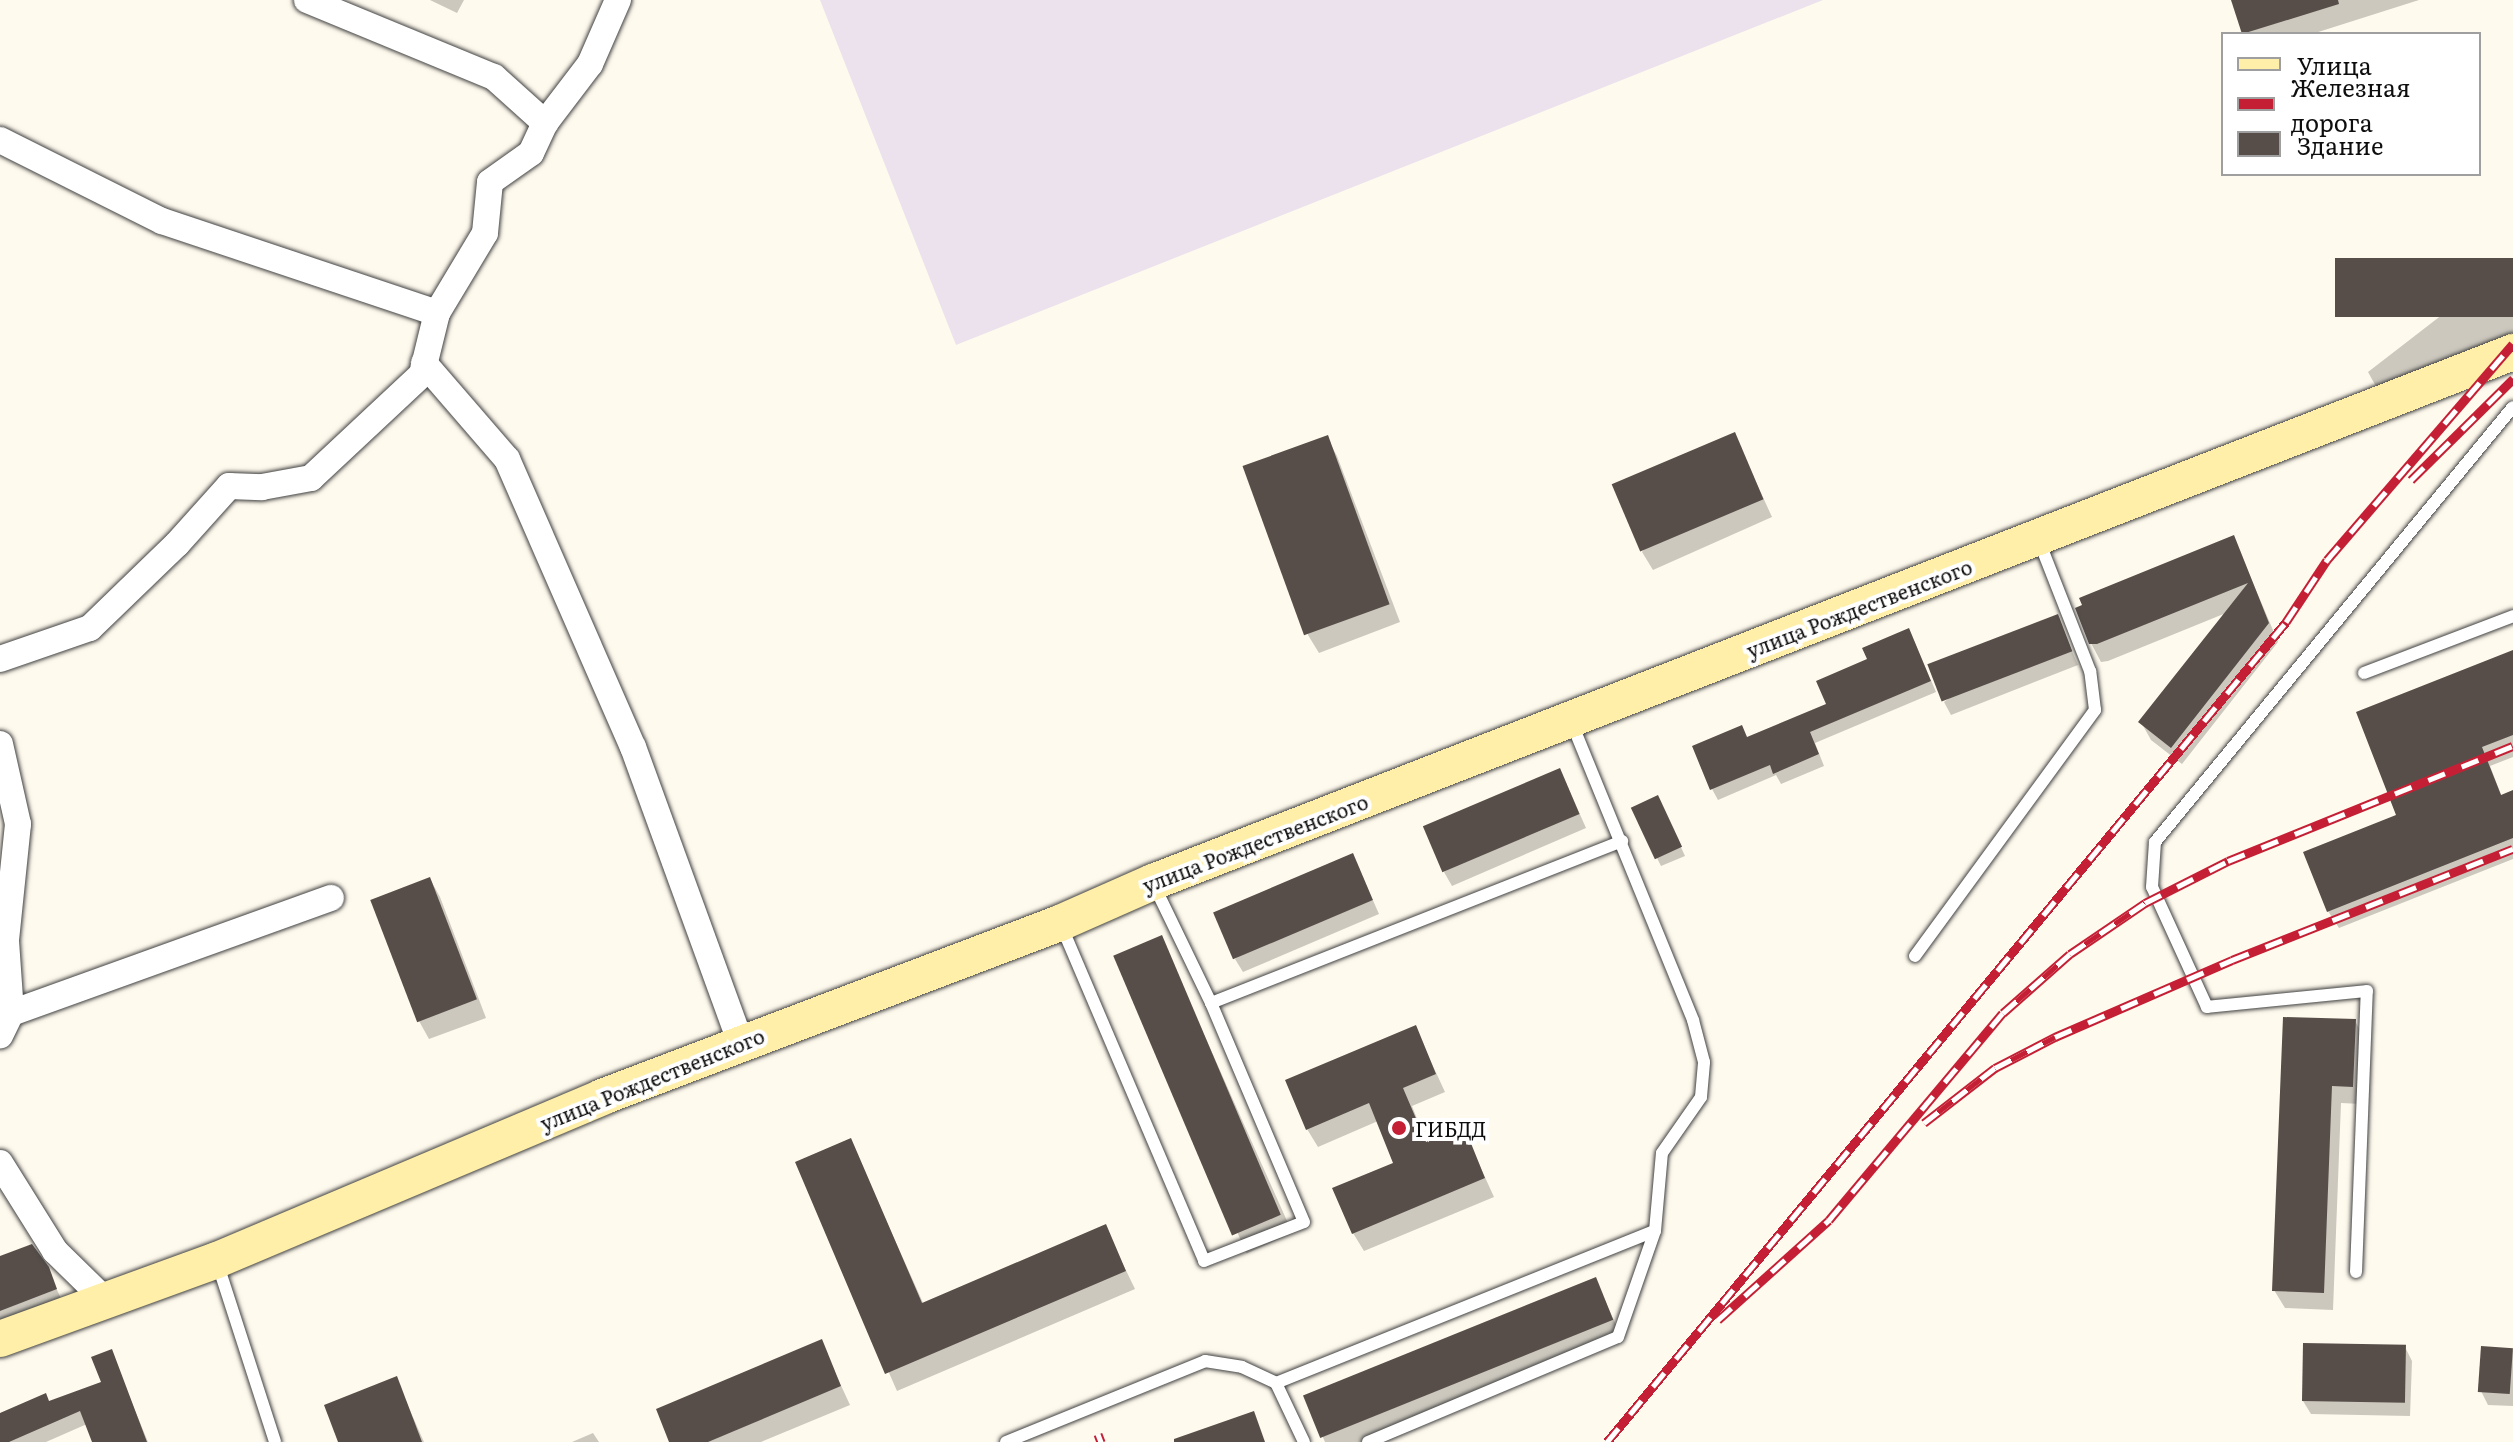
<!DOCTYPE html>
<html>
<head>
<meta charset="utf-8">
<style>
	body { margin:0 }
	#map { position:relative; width:2513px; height:1442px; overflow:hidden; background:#fffaee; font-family:Literata,serif }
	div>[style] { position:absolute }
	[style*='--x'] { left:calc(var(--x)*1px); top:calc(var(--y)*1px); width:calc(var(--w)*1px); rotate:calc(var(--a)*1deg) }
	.industrial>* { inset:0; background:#ebe2ed }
	.shadow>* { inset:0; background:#0003; transform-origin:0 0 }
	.building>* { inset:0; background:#574e4a; transform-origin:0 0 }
	.roads { filter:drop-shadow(0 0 2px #414141) drop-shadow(0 0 2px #414141) }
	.lane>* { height:12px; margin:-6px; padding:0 6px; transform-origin:6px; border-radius:6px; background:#fff }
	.street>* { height:26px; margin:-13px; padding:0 13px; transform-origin:13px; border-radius:13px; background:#fff }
	.secondary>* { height:36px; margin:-18px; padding:0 18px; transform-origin:18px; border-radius:18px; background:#ffefa9 }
	.rail>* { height:9px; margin-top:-4.5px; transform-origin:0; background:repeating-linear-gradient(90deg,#fff 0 18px,#c41f34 0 36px); box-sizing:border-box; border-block:2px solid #c41f34 }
	.dots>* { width:22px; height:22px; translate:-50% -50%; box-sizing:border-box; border:4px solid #fff; border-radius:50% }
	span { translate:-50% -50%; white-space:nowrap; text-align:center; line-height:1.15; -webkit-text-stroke:8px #fff; paint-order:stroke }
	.street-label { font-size:20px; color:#0e0e0e }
	.poi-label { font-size:20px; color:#0e0e0e }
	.left { translate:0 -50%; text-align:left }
	.legend { position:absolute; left:2221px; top:32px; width:260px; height:144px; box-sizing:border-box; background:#fff; border:2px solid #9f9f9f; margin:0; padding:10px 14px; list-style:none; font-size:24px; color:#0e0e0e }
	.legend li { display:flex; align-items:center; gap:16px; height:40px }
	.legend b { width:40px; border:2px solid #9f9f9f }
</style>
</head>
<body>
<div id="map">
	<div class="industrial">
		<i style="clip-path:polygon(820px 0,1823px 0,956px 345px)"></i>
	</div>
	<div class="shadow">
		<i style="clip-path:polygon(430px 0,464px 0,457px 13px)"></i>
		<i style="clip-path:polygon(2233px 0,2419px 0,2312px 34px,2244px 34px)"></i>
		<i style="clip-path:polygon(2513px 260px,2513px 338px,2378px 390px,2368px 372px)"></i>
		<i style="clip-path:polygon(1734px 434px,1772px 517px,1653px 570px,1642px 552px)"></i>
		<i style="clip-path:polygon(1327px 438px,1337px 456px,1400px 622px,1319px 653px,1308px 635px)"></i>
		<i style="clip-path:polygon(2234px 538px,2278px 642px,2182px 764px,2151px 740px,2141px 722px,2226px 613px,2108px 661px,2101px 662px,2091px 643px)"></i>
		<i style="clip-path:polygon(2057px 617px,2078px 665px,1951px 715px,1944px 702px)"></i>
		<i style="clip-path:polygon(1914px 641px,1936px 692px,1815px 743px,1824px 766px,1781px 784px,1776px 775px,1718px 800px,1712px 789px,1748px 739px,1829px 706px)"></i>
		<i style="clip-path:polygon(2513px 652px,2513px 757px,2490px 766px,2502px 797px,2513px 792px,2513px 859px,2339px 928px,2328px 911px)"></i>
		<i style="clip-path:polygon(1566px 783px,1586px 828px,1452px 886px,1444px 872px)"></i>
		<i style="clip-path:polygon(1662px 806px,1685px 856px,1661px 866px,1657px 858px)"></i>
		<i style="clip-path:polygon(1359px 869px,1379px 914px,1243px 972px,1235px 959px)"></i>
		<i style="clip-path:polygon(430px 879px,440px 897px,486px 1018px,429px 1039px,419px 1021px,373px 901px)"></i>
		<i style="left:1161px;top:938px;width:323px;height:50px;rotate:66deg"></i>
		<i style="clip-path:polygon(2285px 1019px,2355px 1021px,2365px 1039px,2362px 1104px,2341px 1103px,2333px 1310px,2285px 1308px,2274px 1290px)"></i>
		<i style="clip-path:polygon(1415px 1027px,1445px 1092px,1412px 1106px,1427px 1144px,1463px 1129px,1494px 1197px,1364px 1251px,1353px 1233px,1396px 1164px,1378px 1121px,1318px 1147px,1307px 1129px)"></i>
		<i style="clip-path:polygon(850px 1140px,924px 1305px,1105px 1227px,1135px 1289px,897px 1391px,797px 1163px)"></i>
		<i style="clip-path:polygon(0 1259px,47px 1268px,63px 1303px,0 1327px)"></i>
		<i style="clip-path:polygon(1595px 1279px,1622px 1338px,1370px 1442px,1325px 1442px,1306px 1399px)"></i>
		<i style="clip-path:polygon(821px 1342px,850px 1405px,761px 1442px,672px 1442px)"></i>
		<i style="clip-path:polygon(2405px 1347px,2412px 1361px,2410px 1416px,2311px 1414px,2303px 1401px)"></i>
		<i style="clip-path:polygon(2513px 1350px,2513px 1406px,2488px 1405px,2481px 1391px)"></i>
		<i style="clip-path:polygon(111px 1352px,148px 1442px,94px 1442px,87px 1424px,46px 1442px,0 1442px,0 1415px,50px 1404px,103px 1383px)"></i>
		<i style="clip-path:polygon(396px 1379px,424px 1442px,341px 1442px)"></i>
		<i style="clip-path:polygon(593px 1433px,599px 1442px,572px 1442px)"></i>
	</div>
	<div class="building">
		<i style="clip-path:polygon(2231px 0,2338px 0,2339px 4px,2242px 34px)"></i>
		<i style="left:2513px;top:258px;width:59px;height:178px;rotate:90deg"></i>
		<i style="left:1735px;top:432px;width:73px;height:134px;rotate:67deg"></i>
		<i style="left:1328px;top:435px;width:180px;height:91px;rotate:70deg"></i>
		<i style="clip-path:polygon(2234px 535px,2269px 623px,2171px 748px,2138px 722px,2248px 583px,2097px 644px,2089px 644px,2075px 608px,2082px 605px,2079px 598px)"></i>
		<i style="left:2058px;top:614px;width:40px;height:140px;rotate:69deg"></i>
		<i style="clip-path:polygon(1909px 628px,1931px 681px,1810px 732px,1819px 754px,1773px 774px,1770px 765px,1710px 790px,1692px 746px,1742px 725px,1747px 737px,1826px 704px,1816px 681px,1867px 659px,1862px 648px)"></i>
		<i style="clip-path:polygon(2513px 650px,2513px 735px,2482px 747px,2501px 795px,2513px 790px,2513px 838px,2327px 912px,2303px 852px,2396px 815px,2356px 712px)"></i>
		<i style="left:1560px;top:768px;width:50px;height:149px;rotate:67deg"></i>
		<i style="left:1658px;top:795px;width:57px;height:30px;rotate:65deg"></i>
		<i style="left:1353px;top:853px;width:51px;height:152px;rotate:67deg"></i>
		<i style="left:430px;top:877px;width:131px;height:64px;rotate:69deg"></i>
		<i style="left:1162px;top:935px;width:304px;height:53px;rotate:67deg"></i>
		<i style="clip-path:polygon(2283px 1017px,2356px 1019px,2353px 1087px,2332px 1086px,2324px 1293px,2272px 1291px)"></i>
		<i style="clip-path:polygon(1416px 1025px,1436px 1074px,1403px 1088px,1426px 1142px,1464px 1126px,1485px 1178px,1352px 1234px,1332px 1188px,1393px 1163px,1369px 1103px,1306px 1130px,1285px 1080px)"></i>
		<i style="clip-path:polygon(851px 1138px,922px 1303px,1106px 1224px,1126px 1271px,885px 1374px,795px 1162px)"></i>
		<i style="clip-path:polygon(32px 1244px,49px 1267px,57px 1289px,0 1311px,0 1256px)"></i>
		<i style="left:1596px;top:1277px;width:46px;height:316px;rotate:68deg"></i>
		<i style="clip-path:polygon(822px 1339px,841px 1386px,708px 1442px,669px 1442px,656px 1409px)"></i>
		<i style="left:2303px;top:1343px;width:103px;height:58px;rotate:1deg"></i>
		<i style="left:2481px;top:1346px;width:32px;height:46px;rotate:4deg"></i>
		<i style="clip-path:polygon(112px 1349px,147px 1442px,92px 1442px,80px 1411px,9px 1442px,0 1442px,0 1413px,46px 1393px,49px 1401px,101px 1382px,91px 1357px)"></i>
		<i style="clip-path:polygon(397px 1376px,422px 1442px,338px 1442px,324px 1405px)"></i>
		<i style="clip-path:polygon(1254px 1411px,1265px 1442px,1174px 1442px,1174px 1439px)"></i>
	</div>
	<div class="roads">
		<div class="lane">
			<i style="--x:2364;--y:673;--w:160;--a:-20.9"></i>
			<i style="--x:1061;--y:925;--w:365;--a:66.9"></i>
			<i style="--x:1204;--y:1261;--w:107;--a:-21.3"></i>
			<i style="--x:1304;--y:1222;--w:238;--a:-113"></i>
			<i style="--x:1211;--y:1003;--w:131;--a:-115.8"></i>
			<i style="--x:1915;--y:956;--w:305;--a:-53.8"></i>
			<i style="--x:2095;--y:710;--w:39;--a:-97"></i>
			<i style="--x:2090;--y:671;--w:140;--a:-111.4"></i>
			<i style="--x:1211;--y:1003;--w:442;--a:-21.5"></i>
			<i style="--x:217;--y:1262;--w:189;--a:72.1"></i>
			<i style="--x:2356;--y:1272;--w:281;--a:-87.8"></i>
			<i style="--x:2367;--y:991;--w:161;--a:174.3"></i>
			<i style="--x:2207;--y:1007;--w:132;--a:-114.6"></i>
			<i style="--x:2152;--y:887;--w:45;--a:-86.2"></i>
			<i style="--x:2155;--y:842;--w:563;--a:-50.55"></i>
			<i style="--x:1276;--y:1383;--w:408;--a:-21.9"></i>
			<i style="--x:1006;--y:1442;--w:215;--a:-22.1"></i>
			<i style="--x:1205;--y:1361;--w:37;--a:9"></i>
			<i style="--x:1242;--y:1367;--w:38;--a:25"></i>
			<i style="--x:1276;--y:1383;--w:65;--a:64.6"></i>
			<i style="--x:1368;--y:1442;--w:271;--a:-22.8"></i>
			<i style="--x:1618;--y:1337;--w:112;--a:-70.8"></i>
			<i style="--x:1655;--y:1231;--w:78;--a:-84.9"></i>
			<i style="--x:1662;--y:1153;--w:68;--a:-55.1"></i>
			<i style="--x:1701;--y:1097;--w:35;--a:-85"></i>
			<i style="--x:1704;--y:1062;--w:43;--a:-104.7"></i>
			<i style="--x:1693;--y:1020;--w:320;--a:-112.2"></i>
		</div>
		<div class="street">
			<i style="--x:307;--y:0;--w:202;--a:22.4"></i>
			<i style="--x:494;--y:77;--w:69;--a:42"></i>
			<i style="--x:0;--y:140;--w:181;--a:26.6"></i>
			<i style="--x:162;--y:221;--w:290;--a:18.5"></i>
			<i style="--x:424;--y:363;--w:127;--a:49.2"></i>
			<i style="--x:507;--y:459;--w:314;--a:66.4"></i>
			<i style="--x:633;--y:747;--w:315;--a:70"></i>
			<i style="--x:0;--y:659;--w:95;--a:-19"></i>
			<i style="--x:90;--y:628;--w:121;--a:-44"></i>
			<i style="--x:177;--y:544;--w:78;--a:-48.1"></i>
			<i style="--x:229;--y:486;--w:33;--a:2"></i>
			<i style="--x:262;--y:487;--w:50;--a:-10.4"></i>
			<i style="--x:311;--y:478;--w:152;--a:-43.1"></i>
			<i style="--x:422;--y:374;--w:63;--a:-76.2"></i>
			<i style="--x:437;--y:313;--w:93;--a:-59"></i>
			<i style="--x:485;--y:233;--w:51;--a:-84.4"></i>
			<i style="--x:490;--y:182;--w:50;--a:-35.3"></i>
			<i style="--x:531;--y:153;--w:33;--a:-65"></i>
			<i style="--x:545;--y:123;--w:74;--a:-52.7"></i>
			<i style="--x:590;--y:64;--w:70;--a:-66.4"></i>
			<i style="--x:0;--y:744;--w:82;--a:77.3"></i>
			<i style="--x:18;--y:824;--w:118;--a:95.9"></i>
			<i style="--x:6;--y:941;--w:72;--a:86"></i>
			<i style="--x:11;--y:1013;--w:25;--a:116"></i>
			<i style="--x:11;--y:1013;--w:340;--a:-19.8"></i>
			<i style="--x:0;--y:1163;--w:104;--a:58"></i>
			<i style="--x:55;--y:1251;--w:70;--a:44.4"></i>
		</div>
		<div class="secondary">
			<i style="--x:0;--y:1339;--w:231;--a:-20"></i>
			<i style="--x:217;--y:1260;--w:418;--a:-22.9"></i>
			<i style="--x:602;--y:1097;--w:490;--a:-20.8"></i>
			<i style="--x:1060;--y:923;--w:102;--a:-23.8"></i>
			<i style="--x:1153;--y:882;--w:1460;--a:-21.29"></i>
		</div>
	</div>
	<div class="rail">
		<i style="--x:2411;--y:480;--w:144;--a:-44.7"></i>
		<i style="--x:1924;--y:1123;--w:90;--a:-37.8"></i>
		<i style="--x:1995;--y:1068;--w:68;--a:-27.3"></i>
		<i style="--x:2055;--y:1037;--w:193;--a:-23.5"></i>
		<i style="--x:2232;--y:960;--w:302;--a:-21.6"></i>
		<i style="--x:1718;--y:1320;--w:149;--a:-42"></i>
		<i style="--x:1829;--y:1220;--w:270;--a:-50"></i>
		<i style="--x:2003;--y:1013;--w:89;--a:-41.4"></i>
		<i style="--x:2070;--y:954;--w:91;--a:-34.2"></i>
		<i style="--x:2145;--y:903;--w:93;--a:-26.8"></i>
		<i style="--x:2228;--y:861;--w:307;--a:-22"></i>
		<i style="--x:1098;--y:1434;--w:9;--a:69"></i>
		<i style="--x:1607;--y:1442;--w:1065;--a:-50.37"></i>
		<i style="--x:2286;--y:622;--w:74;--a:-56.5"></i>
		<i style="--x:2327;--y:560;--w:285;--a:-49.3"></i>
	</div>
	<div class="dots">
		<i style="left:1399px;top:1128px;background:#c41f34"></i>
	</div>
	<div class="street-label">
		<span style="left:1859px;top:608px;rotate:-21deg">улица Рождественского</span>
		<span style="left:1255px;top:843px;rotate:-21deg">улица Рождественского</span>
		<span style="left:652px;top:1079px;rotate:-22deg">улица Рождественского</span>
	</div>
	<div class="poi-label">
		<span class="left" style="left:1415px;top:1128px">ГИБДД</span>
	</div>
	<ul class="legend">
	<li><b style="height:10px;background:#ffefa9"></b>Улица</li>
	<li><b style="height:10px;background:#c41f34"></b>Железная дорога</li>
	<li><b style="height:22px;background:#574e4a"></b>Здание</li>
	</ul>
</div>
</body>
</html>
